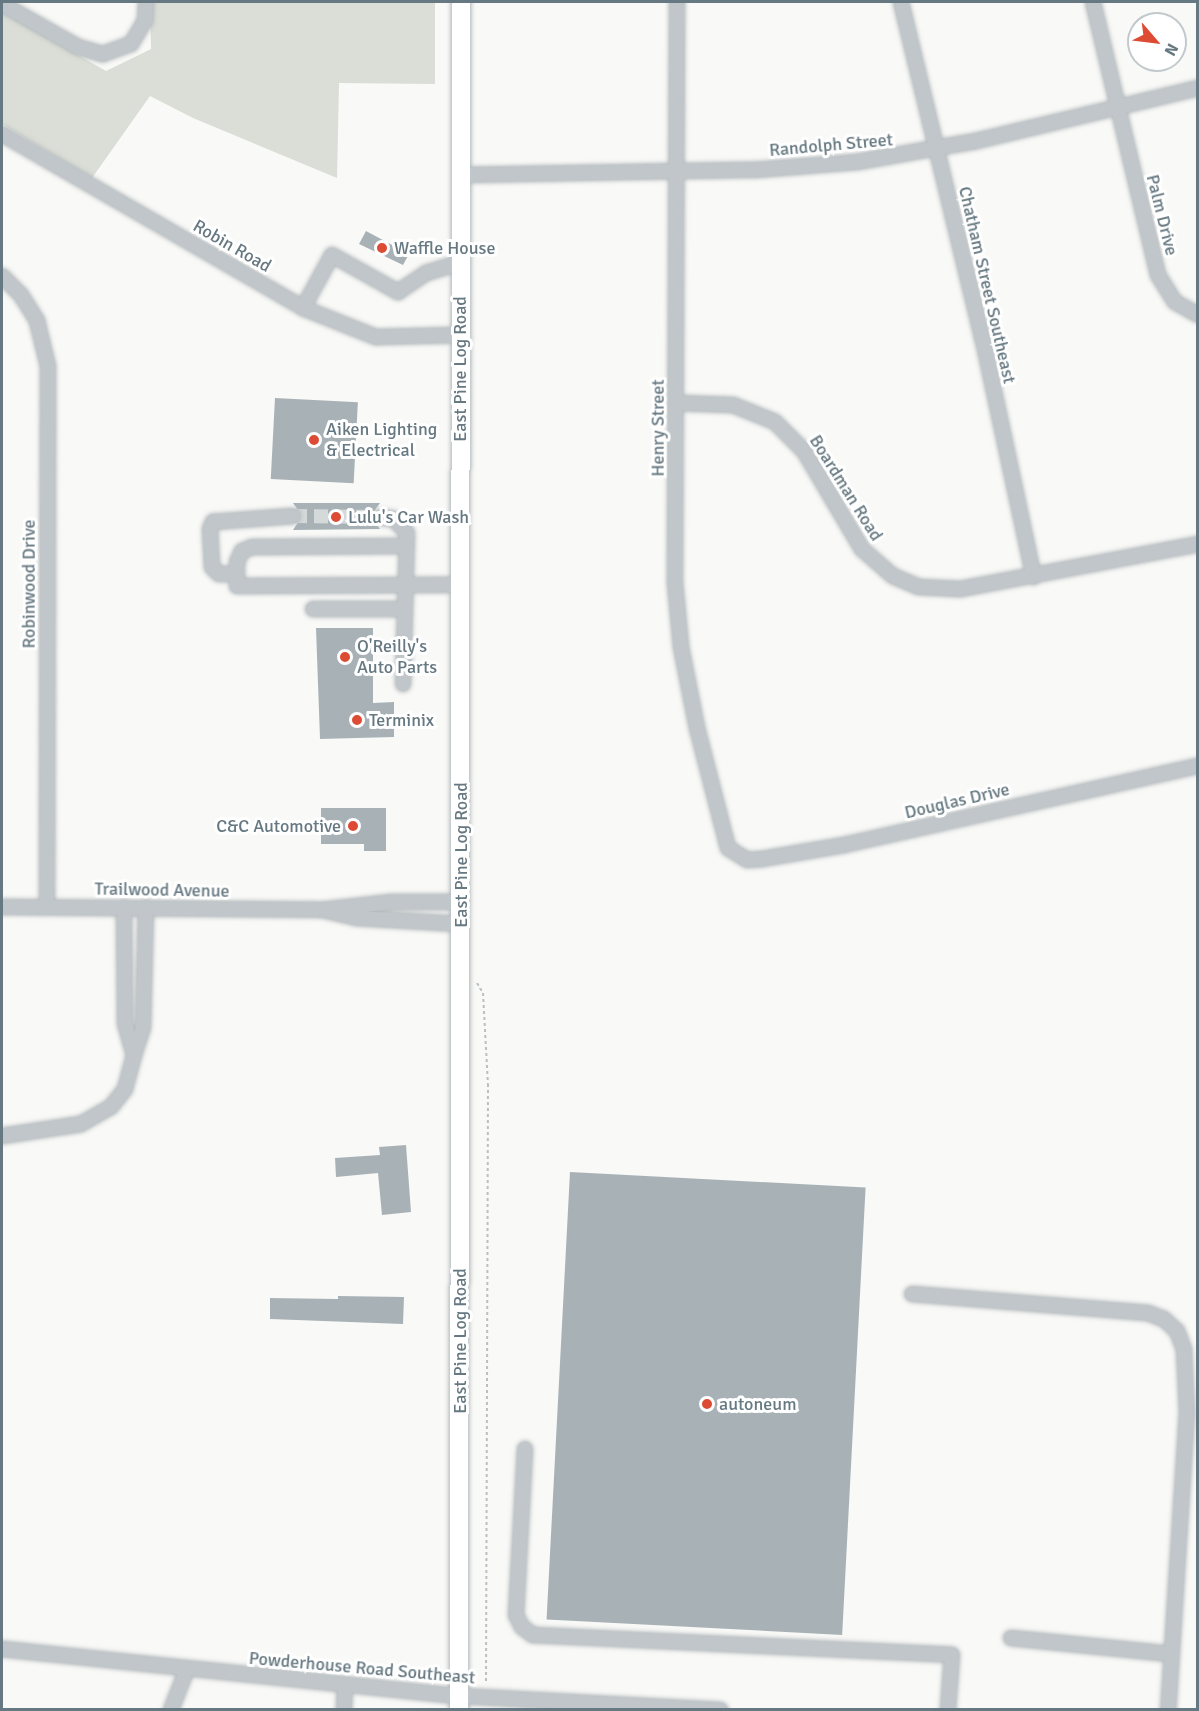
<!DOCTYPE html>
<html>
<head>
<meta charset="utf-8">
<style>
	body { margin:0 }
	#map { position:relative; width:1199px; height:1711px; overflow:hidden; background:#f9f9f7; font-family:Signika,sans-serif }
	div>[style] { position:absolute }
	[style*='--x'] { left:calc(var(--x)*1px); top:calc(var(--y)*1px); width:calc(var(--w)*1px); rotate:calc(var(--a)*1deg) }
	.green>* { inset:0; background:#daded6 }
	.building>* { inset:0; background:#a8b2b6; transform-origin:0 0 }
	.minor-tunnel>* { height:14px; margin-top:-7px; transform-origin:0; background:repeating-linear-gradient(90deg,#d4d9da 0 14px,transparent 0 21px) }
	.path>* { height:2px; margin-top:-1px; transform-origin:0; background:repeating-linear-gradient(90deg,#bbbfc1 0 3px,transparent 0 6px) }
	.roads { filter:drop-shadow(0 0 2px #b4babd) drop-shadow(0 0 2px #b4babd) }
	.minor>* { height:14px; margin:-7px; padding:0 7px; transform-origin:7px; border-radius:7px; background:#c0c6c9 }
	.major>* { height:18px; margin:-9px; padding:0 9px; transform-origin:9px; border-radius:9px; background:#fff }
	.dots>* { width:16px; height:16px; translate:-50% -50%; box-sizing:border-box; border:3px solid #fff; border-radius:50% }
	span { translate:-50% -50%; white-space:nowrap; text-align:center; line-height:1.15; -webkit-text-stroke:6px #fff; paint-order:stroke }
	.street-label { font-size:18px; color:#667881 }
	.poi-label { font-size:18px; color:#667881 }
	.left { translate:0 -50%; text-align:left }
	.right { translate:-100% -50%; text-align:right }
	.frame { position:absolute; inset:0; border:3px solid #667881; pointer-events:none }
	.north { position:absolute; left:1127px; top:12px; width:60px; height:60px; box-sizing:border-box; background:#fff; border:2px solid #c2c9cd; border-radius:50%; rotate:118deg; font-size:16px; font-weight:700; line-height:24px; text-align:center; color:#667881 }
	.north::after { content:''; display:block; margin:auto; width:21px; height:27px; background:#dd4b34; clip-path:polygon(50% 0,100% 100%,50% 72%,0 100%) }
</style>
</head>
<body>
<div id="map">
	<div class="green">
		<i style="clip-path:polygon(150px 2px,435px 2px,435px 84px,339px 83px,337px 178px,193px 118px,150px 96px,92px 178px,2px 124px,2px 11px,106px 71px,151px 49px)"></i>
	</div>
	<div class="building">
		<i style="clip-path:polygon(366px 231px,409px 254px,403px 265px,359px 244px)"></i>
		<i style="left:275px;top:398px;width:83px;height:81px;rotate:3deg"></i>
		<i style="clip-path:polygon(293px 503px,380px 503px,371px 516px,380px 529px,293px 530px,302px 516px)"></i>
		<i style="clip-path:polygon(316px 628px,373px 628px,373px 703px,394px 702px,394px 737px,320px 739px)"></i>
		<i style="clip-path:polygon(321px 808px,386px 808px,386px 851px,364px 851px,364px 844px,321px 844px)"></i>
		<i style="clip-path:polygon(406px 1145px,411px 1212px,382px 1215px,378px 1173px,336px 1177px,335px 1158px,380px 1155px,379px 1147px)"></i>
		<i style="left:570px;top:1172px;width:296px;height:448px;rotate:3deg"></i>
		<i style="clip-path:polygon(338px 1296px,404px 1297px,403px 1324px,270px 1319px,270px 1298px,338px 1299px)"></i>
	</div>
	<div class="minor-tunnel">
		<i style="--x:293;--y:516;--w:87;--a:0.7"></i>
	</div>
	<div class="path">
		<i style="--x:477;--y:983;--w:12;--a:59"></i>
		<i style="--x:483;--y:993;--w:91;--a:86.9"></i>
		<i style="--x:488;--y:1084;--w:599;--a:90.19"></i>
	</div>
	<div class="roads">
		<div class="minor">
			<i style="--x:677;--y:2;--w:581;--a:90.2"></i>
			<i style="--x:675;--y:583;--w:64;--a:84.6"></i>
			<i style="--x:681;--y:647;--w:83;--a:78.8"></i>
			<i style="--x:697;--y:728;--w:124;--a:75.5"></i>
			<i style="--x:728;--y:848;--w:22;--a:32"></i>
			<i style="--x:747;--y:860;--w:15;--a:-4"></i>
			<i style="--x:762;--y:859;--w:83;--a:-9.7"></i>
			<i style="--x:844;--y:845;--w:363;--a:-12.6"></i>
			<i style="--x:901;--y:2;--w:362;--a:76.4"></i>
			<i style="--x:986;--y:354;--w:228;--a:77.9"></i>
			<i style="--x:1093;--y:2;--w:281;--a:76.6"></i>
			<i style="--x:1158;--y:275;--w:32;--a:58"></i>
			<i style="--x:1175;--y:302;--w:26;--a:29"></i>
			<i style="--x:2;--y:4;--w:87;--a:29.5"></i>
			<i style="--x:78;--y:47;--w:26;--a:16"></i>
			<i style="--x:103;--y:54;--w:30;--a:-20"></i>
			<i style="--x:131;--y:44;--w:27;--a:-59"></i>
			<i style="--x:145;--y:21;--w:19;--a:-87"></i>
			<i style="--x:2;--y:134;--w:348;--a:30"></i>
			<i style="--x:303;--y:308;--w:79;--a:21.7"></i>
			<i style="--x:376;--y:337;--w:84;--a:-1.4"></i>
			<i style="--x:461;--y:175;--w:294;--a:-1"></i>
			<i style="--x:755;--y:170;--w:102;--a:-4.5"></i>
			<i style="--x:857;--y:162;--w:121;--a:-10"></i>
			<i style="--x:976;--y:141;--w:228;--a:-13.4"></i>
			<i style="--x:2;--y:276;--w:27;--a:45"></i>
			<i style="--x:21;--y:295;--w:31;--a:58"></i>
			<i style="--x:37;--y:321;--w:46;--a:76.3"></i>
			<i style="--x:48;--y:366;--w:541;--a:90.11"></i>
			<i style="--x:303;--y:308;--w:60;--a:-61.3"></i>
			<i style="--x:332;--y:255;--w:76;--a:29.3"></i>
			<i style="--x:398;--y:292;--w:34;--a:-34"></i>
			<i style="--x:426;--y:273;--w:37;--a:-17"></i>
			<i style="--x:677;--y:403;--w:56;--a:2"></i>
			<i style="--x:733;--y:405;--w:45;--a:22"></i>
			<i style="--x:775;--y:422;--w:41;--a:45"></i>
			<i style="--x:804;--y:451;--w:114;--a:59.4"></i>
			<i style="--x:862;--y:549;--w:41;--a:41.1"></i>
			<i style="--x:893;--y:576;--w:28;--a:23"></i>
			<i style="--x:919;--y:587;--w:41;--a:2.8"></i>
			<i style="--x:960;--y:589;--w:242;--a:-10.7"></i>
			<i style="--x:380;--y:517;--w:14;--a:8"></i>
			<i style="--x:394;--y:519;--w:19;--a:47"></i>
			<i style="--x:407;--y:533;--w:151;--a:91.5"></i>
			<i style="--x:406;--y:546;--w:154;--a:179.6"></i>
			<i style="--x:252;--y:547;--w:11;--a:158"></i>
			<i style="--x:242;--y:551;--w:12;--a:114"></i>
			<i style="--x:237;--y:562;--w:24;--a:90"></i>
			<i style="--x:237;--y:586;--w:224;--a:-0.3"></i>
			<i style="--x:237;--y:574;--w:18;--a:180"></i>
			<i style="--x:219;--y:574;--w:10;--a:-135"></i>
			<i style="--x:212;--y:567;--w:38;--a:-93"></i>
			<i style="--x:210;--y:529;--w:8;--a:-67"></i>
			<i style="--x:213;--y:522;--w:80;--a:-4.3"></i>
			<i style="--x:313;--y:609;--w:91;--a:0"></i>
			<i style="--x:2;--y:907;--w:320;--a:0.5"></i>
			<i style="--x:322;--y:910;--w:70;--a:-6.5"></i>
			<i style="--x:392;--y:902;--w:69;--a:0"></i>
			<i style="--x:327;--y:911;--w:31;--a:13"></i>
			<i style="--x:357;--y:918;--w:104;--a:3.3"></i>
			<i style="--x:134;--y:1055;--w:28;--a:-72"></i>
			<i style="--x:143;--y:1028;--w:121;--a:-88.6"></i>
			<i style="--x:2;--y:1136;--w:80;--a:-8.6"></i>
			<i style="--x:81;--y:1124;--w:34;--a:-30"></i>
			<i style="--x:111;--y:1107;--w:23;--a:-52"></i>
			<i style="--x:125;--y:1089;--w:35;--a:-75"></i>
			<i style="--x:134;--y:1055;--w:33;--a:-106"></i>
			<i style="--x:125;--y:1023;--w:116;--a:-90.5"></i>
			<i style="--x:912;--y:1294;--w:237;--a:4.6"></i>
			<i style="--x:1148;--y:1313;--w:17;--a:21"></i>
			<i style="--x:1164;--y:1319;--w:18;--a:43"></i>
			<i style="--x:1177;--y:1331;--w:19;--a:69"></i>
			<i style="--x:1184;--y:1349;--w:63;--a:87.3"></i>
			<i style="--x:1187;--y:1412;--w:299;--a:93.6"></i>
			<i style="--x:525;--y:1449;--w:166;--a:93.1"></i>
			<i style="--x:516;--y:1615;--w:13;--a:63"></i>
			<i style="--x:522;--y:1627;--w:14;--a:36"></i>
			<i style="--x:533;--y:1635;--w:419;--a:2.7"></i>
			<i style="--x:952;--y:1655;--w:55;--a:94.2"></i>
			<i style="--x:1011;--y:1638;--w:161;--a:5.7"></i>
			<i style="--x:2;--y:1649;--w:460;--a:5.9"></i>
			<i style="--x:460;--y:1696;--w:261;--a:3.1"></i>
			<i style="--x:171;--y:1710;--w:44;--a:-68.7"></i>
			<i style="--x:344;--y:1710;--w:24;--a:-88"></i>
		</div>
		<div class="major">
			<i style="--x:459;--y:1710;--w:1708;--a:-89.93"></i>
		</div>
	</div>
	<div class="dots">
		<i style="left:382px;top:248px;background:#dd4b34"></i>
		<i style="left:314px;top:440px;background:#dd4b34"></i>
		<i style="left:336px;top:517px;background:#dd4b34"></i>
		<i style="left:345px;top:657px;background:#dd4b34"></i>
		<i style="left:357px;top:720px;background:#dd4b34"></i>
		<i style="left:353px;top:826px;background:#dd4b34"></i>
		<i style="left:707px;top:1404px;background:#dd4b34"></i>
	</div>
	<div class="street-label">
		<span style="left:831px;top:145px;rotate:-5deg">Randolph Street</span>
		<span style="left:1162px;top:215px;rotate:76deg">Palm Drive</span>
		<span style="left:232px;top:246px;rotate:30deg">Robin Road</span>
		<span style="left:987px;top:285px;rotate:77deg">Chatham Street Southeast</span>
		<span style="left:460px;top:369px;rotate:-90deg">East Pine Log Road</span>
		<span style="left:658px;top:428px;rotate:-90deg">Henry Street</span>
		<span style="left:846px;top:488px;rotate:58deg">Boardman Road</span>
		<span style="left:29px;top:584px;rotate:-90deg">Robinwood Drive</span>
		<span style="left:957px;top:801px;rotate:-13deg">Douglas Drive</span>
		<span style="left:461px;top:855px;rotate:-90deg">East Pine Log Road</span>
		<span style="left:162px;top:890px;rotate:1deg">Trailwood Avenue</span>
		<span style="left:460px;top:1341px;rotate:-90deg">East Pine Log Road</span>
		<span style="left:362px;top:1668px;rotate:5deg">Powderhouse Road Southeast</span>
	</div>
	<div class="poi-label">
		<span class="left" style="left:394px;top:248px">Waffle House</span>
		<span class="left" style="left:326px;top:440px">Aiken Lighting<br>&amp; Electrical</span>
		<span class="left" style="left:348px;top:517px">Lulu's Car Wash</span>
		<span class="left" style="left:357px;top:657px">O'Reilly's<br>Auto Parts</span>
		<span class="left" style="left:369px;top:720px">Terminix</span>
		<span class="right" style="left:341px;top:826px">C&amp;C Automotive</span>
		<span class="left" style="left:719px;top:1404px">autoneum</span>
	</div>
	<div class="frame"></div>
	<div class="north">N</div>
</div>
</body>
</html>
